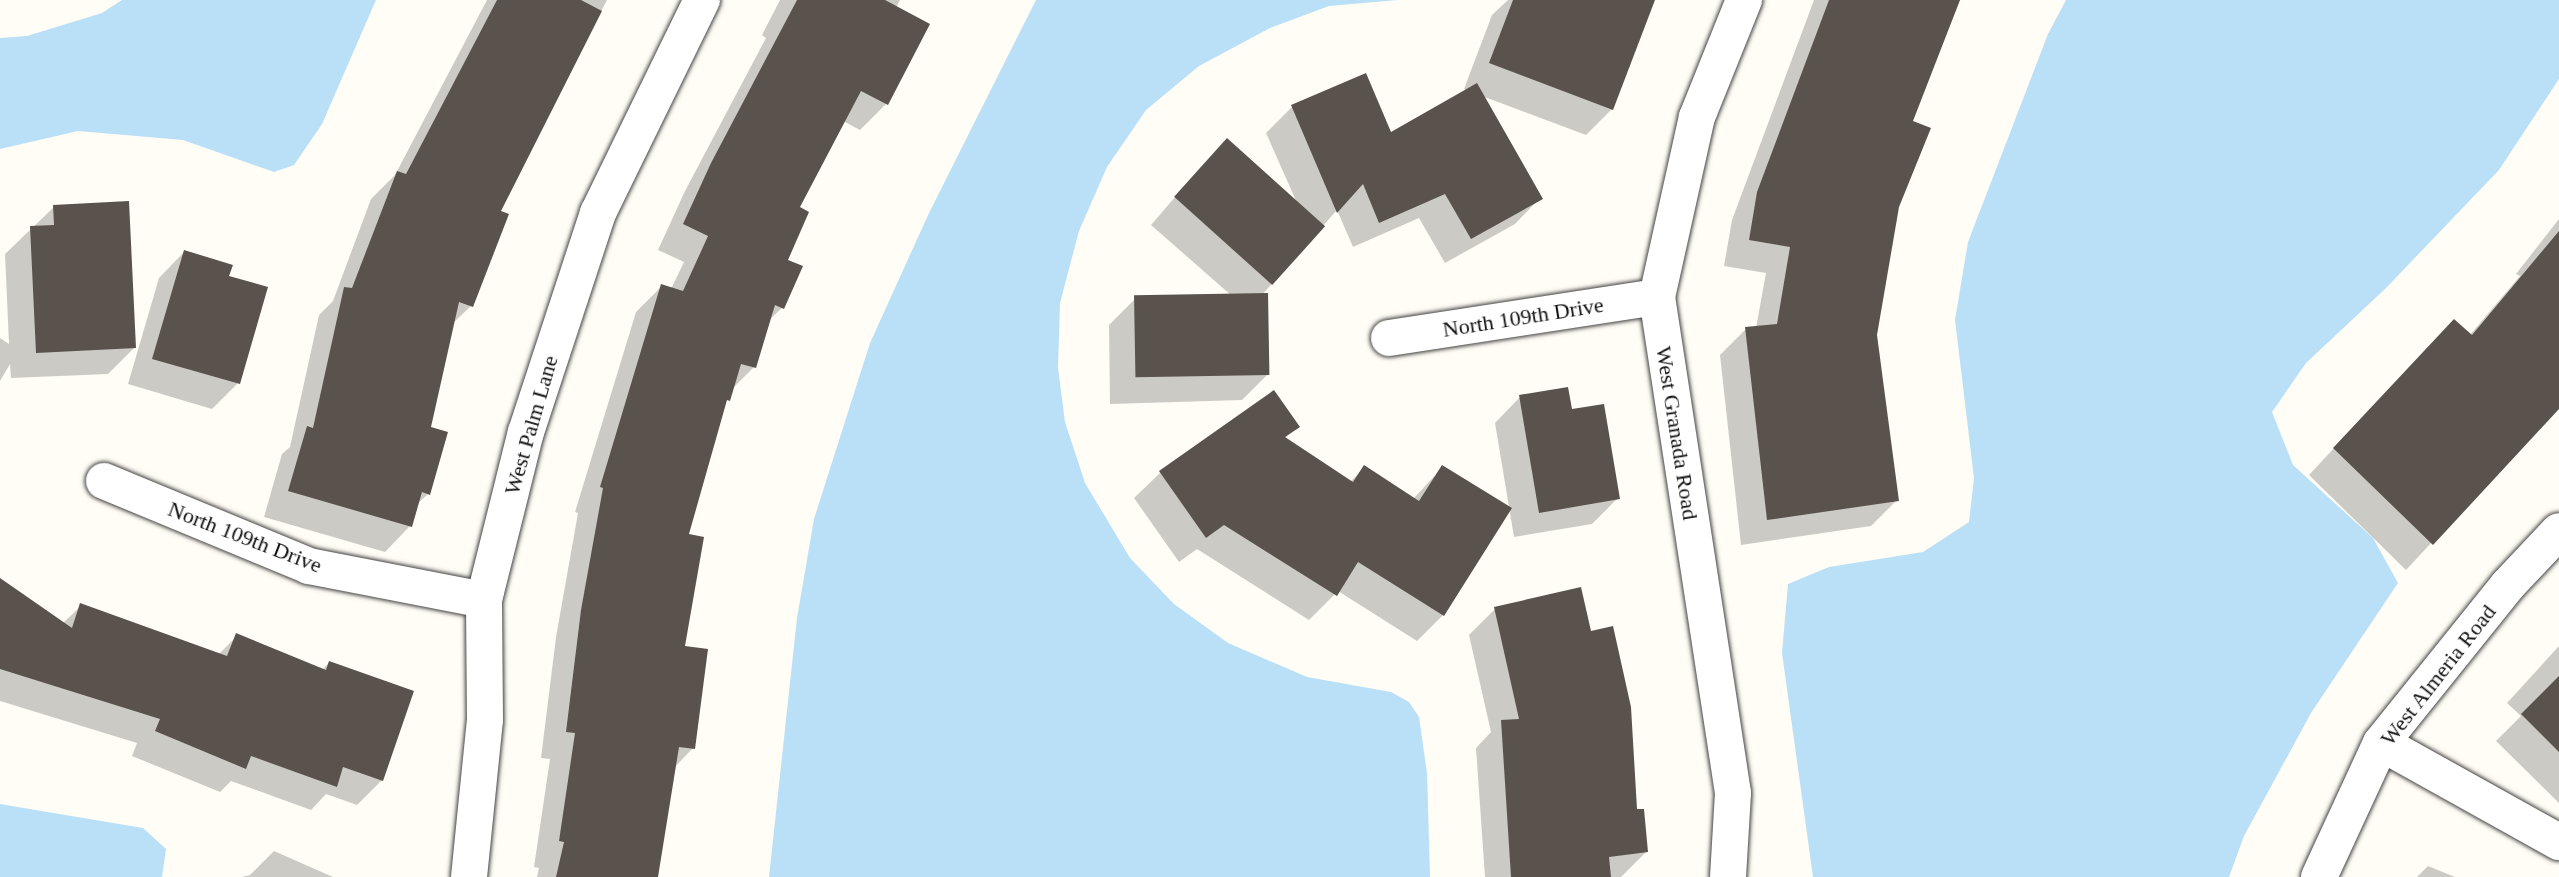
<!DOCTYPE html>
<html>
<head>
<meta charset="utf-8">
<style>
	body { margin:0 }
	#map { position:relative; width:2559px; height:877px; overflow:hidden; background:#fffdf5; font-family:"Times New Roman",serif }
	div>[style] { position:absolute }
	[style*='--x'] { left:calc(var(--x)*1px); top:calc(var(--y)*1px); width:calc(var(--w)*1px); rotate:calc(var(--a)*1deg) }
	.water>* { inset:0; background:#b9e0f7 }
	.shadow>* { inset:0; background:#0003 }
	.building>* { inset:0; background:#5a524d; transform-origin:0 0 }
	.roads { filter:drop-shadow(0 0 2px #444) drop-shadow(0 0 2px #444) }
	.minor>* { height:36px; margin:-18px; padding:0 18px; transform-origin:18px; border-radius:18px; background:#fff }
	span { translate:-50% -50%; white-space:nowrap; text-align:center; line-height:1.15; -webkit-text-stroke:8px #fff; paint-order:stroke }
	.street-label { font-size:22px; color:#111 }
</style>
</head>
<body>
<div id="map">
	<div class="water">
		<i style="clip-path:polygon(122px 0,376px 0,322px 124px,294px 165px,274px 172px,183px 140px,78px 131px,0 149px,0 38px,27px 36px,102px 13px)"></i>
		<i style="clip-path:polygon(1036px 0,1398px 0,1329px 6px,1270px 28px,1199px 66px,1146px 110px,1107px 167px,1079px 231px,1060px 303px,1058px 368px,1065px 422px,1085px 483px,1130px 558px,1174px 604px,1228px 643px,1307px 677px,1391px 692px,1409px 702px,1419px 717px,1427px 773px,1430px 877px,769px 877px,797px 618px,814px 519px,870px 343px,929px 213px)"></i>
		<i style="clip-path:polygon(2066px 0,2559px 0,2559px 79px,2499px 170px,2385px 289px,2306px 363px,2272px 412px,2293px 465px,2373px 538px,2398px 583px,2311px 713px,2244px 836px,2229px 877px,1813px 877px,1782px 653px,1788px 584px,1829px 567px,1923px 552px,1969px 522px,1974px 478px,1955px 320px,1968px 242px,2048px 34px)"></i>
		<i style="clip-path:polygon(0 804px,143px 828px,166px 849px,162px 877px,0 877px)"></i>
	</div>
	<div class="shadow">
		<i style="clip-path:polygon(487px 0,607px 0,498px 212px,471px 306px,452px 324px,429px 428px,428px 494px,416px 505px,410px 526px,385px 552px,264px 517px,282px 454px,290px 447px,319px 315px,333px 301px,371px 199px,395px 175px)"></i>
		<i style="clip-path:polygon(780px 0,900px 0,896px 8px,927px 24px,886px 104px,860px 130px,843px 121px,797px 208px,785px 261px,782px 308px,768px 321px,754px 367px,732px 389px,723px 406px,686px 536px,683px 648px,693px 748px,674px 768px,656px 877px,537px 877px,539px 868px,534px 867px,550px 759px,541px 758px,556px 637px,578px 513px,575px 512px,636px 312px,662px 286px,671px 289px,684px 262px,658px 250px,685px 191px,766px 38px,762px 35px)"></i>
		<i style="clip-path:polygon(1508px 0,1546px 0,1612px 109px,1586px 135px,1482px 96px,1540px 198px,1515px 224px,1445px 263px,1419px 218px,1353px 247px,1337px 210px,1261px 296px,1268px 374px,1242px 400px,1110px 404px,1109px 325px,1135px 299px,1232px 296px,1151px 225px,1201px 167px,1227px 141px,1297px 203px,1266px 133px,1292px 107px,1390px 135px,1468px 91px,1464px 89px,1492px 15px)"></i>
		<i style="clip-path:polygon(1814px 0,1960px 0,1910px 122px,1875px 335px,1897px 500px,1871px 526px,1741px 545px,1720px 355px,1746px 329px,1756px 328px,1766px 273px,1724px 266px,1732px 220px)"></i>
		<i style="clip-path:polygon(54px 207px,134px 348px,108px 374px,11px 378px,10px 364px,0 381px,0 338px,9px 344px,5px 254px)"></i>
		<i style="clip-path:polygon(2559px 219px,2559px 406px,2406px 570px,2309px 475px,2428px 347px,2469px 336px,2520px 276px,2516px 274px)"></i>
		<i style="clip-path:polygon(184px 252px,227px 278px,238px 383px,212px 409px,128px 384px,159px 278px)"></i>
		<i style="clip-path:polygon(1273px 393px,1297px 427px,1284px 439px,1350px 482px,1364px 468px,1413px 499px,1442px 468px,1443px 615px,1417px 641px,1338px 591px,1309px 620px,1197px 549px,1179px 562px,1134px 498px,1160px 473px)"></i>
		<i style="clip-path:polygon(1520px 397px,1570px 412px,1618px 498px,1592px 524px,1514px 537px,1495px 423px)"></i>
		<i style="clip-path:polygon(0 580px,62px 624px,81px 606px,218px 655px,237px 636px,322px 670px,329px 663px,382px 780px,357px 805px,326px 794px,311px 810px,231px 781px,220px 792px,132px 756px,137px 743px,0 701px)"></i>
		<i style="clip-path:polygon(1495px 609px,1635px 812px,1646px 852px,1621px 877px,1485px 877px,1476px 748px,1491px 732px,1469px 635px)"></i>
		<i style="clip-path:polygon(2559px 646px,2559px 803px,2496px 741px,2521px 716px,2507px 703px)"></i>
		<i style="clip-path:polygon(274px 851px,333px 877px,242px 877px,250px 875px)"></i>
		<i style="clip-path:polygon(2428px 866px,2455px 877px,2417px 877px)"></i>
	</div>
	<div class="building">
		<i style="clip-path:polygon(497px 0,581px 0,602px 11px,501px 211px,509px 214px,473px 307px,459px 302px,431px 427px,448px 432px,430px 495px,422px 492px,412px 527px,288px 491px,307px 426px,313px 428px,344px 287px,352px 288px,397px 171px,406px 174px)"></i>
		<i style="clip-path:polygon(797px 0,885px 0,930px 24px,888px 105px,861px 91px,800px 207px,809px 212px,788px 260px,803px 266px,784px 309px,775px 305px,756px 368px,741px 364px,730px 401px,727px 400px,689px 534px,704px 537px,685px 646px,708px 649px,695px 749px,679px 747px,658px 877px,556px 877px,564px 842px,559px 841px,575px 733px,566px 732px,581px 610px,603px 488px,600px 487px,661px 284px,683px 291px,708px 236px,683px 224px,711px 163px)"></i>
		<i style="clip-path:polygon(1513px 0,1655px 0,1613px 110px,1489px 63px)"></i>
		<i style="clip-path:polygon(1829px 0,1960px 0,1913px 121px,1931px 128px,1899px 207px,1877px 335px,1899px 501px,1767px 520px,1745px 327px,1777px 324px,1790px 247px,1749px 240px,1757px 192px)"></i>
		<i style="clip-path:polygon(1366px 73px,1391px 132px,1477px 83px,1543px 199px,1471px 239px,1445px 194px,1379px 223px,1363px 184px,1337px 213px,1291px 105px)"></i>
		<i style="left:1227px;top:138px;width:132px;height:79px;rotate:42deg"></i>
		<i style="clip-path:polygon(129px 201px,136px 348px,36px 353px,30px 226px,54px 225px,53px 205px)"></i>
		<i style="clip-path:polygon(2559px 231px,2559px 409px,2433px 545px,2333px 448px,2454px 319px,2472px 335px)"></i>
		<i style="clip-path:polygon(184px 250px,233px 265px,229px 276px,268px 287px,240px 384px,152px 359px)"></i>
		<i style="left:1268px;top:293px;width:82px;height:134px;rotate:89deg"></i>
		<i style="clip-path:polygon(1568px 387px,1572px 409px,1604px 404px,1620px 499px,1539px 513px,1519px 395px)"></i>
		<i style="clip-path:polygon(1274px 390px,1300px 427px,1285px 437px,1353px 482px,1364px 465px,1419px 501px,1442px 465px,1512px 508px,1444px 616px,1358px 562px,1337px 596px,1224px 525px,1206px 538px,1159px 471px)"></i>
		<i style="clip-path:polygon(0 578px,72px 628px,80px 603px,227px 656px,236px 633px,326px 670px,329px 661px,414px 691px,383px 781px,343px 767px,337px 787px,251px 756px,246px 769px,155px 731px,160px 719px,0 669px)"></i>
		<i style="clip-path:polygon(1581px 587px,1591px 631px,1613px 626px,1631px 707px,1637px 809px,1644px 809px,1648px 852px,1609px 857px,1611px 877px,1511px 877px,1501px 720px,1519px 719px,1494px 607px)"></i>
		<i style="clip-path:polygon(2559px 676px,2559px 752px,2521px 714px)"></i>
	</div>
	<div class="roads">
		<div class="minor">
			<i style="--x:1389;--y:338;--w:271;--a:-8.7"></i>
			<i style="--x:104;--y:481;--w:222;--a:22.5"></i>
			<i style="--x:309;--y:566;--w:178;--a:11"></i>
			<i style="--x:2381;--y:743;--w:204;--a:29.1"></i>
			<i style="--x:469;--y:877;--w:158;--a:-84.2"></i>
			<i style="--x:485;--y:720;--w:120;--a:-90.5"></i>
			<i style="--x:484;--y:600;--w:173;--a:-76"></i>
			<i style="--x:526;--y:432;--w:231;--a:-71.8"></i>
			<i style="--x:598;--y:213;--w:237;--a:-64"></i>
			<i style="--x:1728;--y:877;--w:84;--a:-86.6"></i>
			<i style="--x:1733;--y:793;--w:502;--a:-98.71"></i>
			<i style="--x:1657;--y:297;--w:184;--a:-77.5"></i>
			<i style="--x:1697;--y:117;--w:126;--a:-68.1"></i>
			<i style="--x:2319;--y:877;--w:148;--a:-65.2"></i>
			<i style="--x:2381;--y:743;--w:203;--a:-51.2"></i>
			<i style="--x:2508;--y:585;--w:74;--a:-46.6"></i>
		</div>
	</div>
	<div class="street-label">
		<span style="left:1523px;top:317px;rotate:-9deg">North 109th Drive</span>
		<span style="left:531px;top:425px;rotate:-74deg">West Palm Lane</span>
		<span style="left:1677px;top:433px;rotate:81deg">West Granada Road</span>
		<span style="left:245px;top:537px;rotate:21deg">North 109th Drive</span>
		<span style="left:2438px;top:675px;rotate:-52deg">West Almeria Road</span>
	</div>
</div>
</body>
</html>
